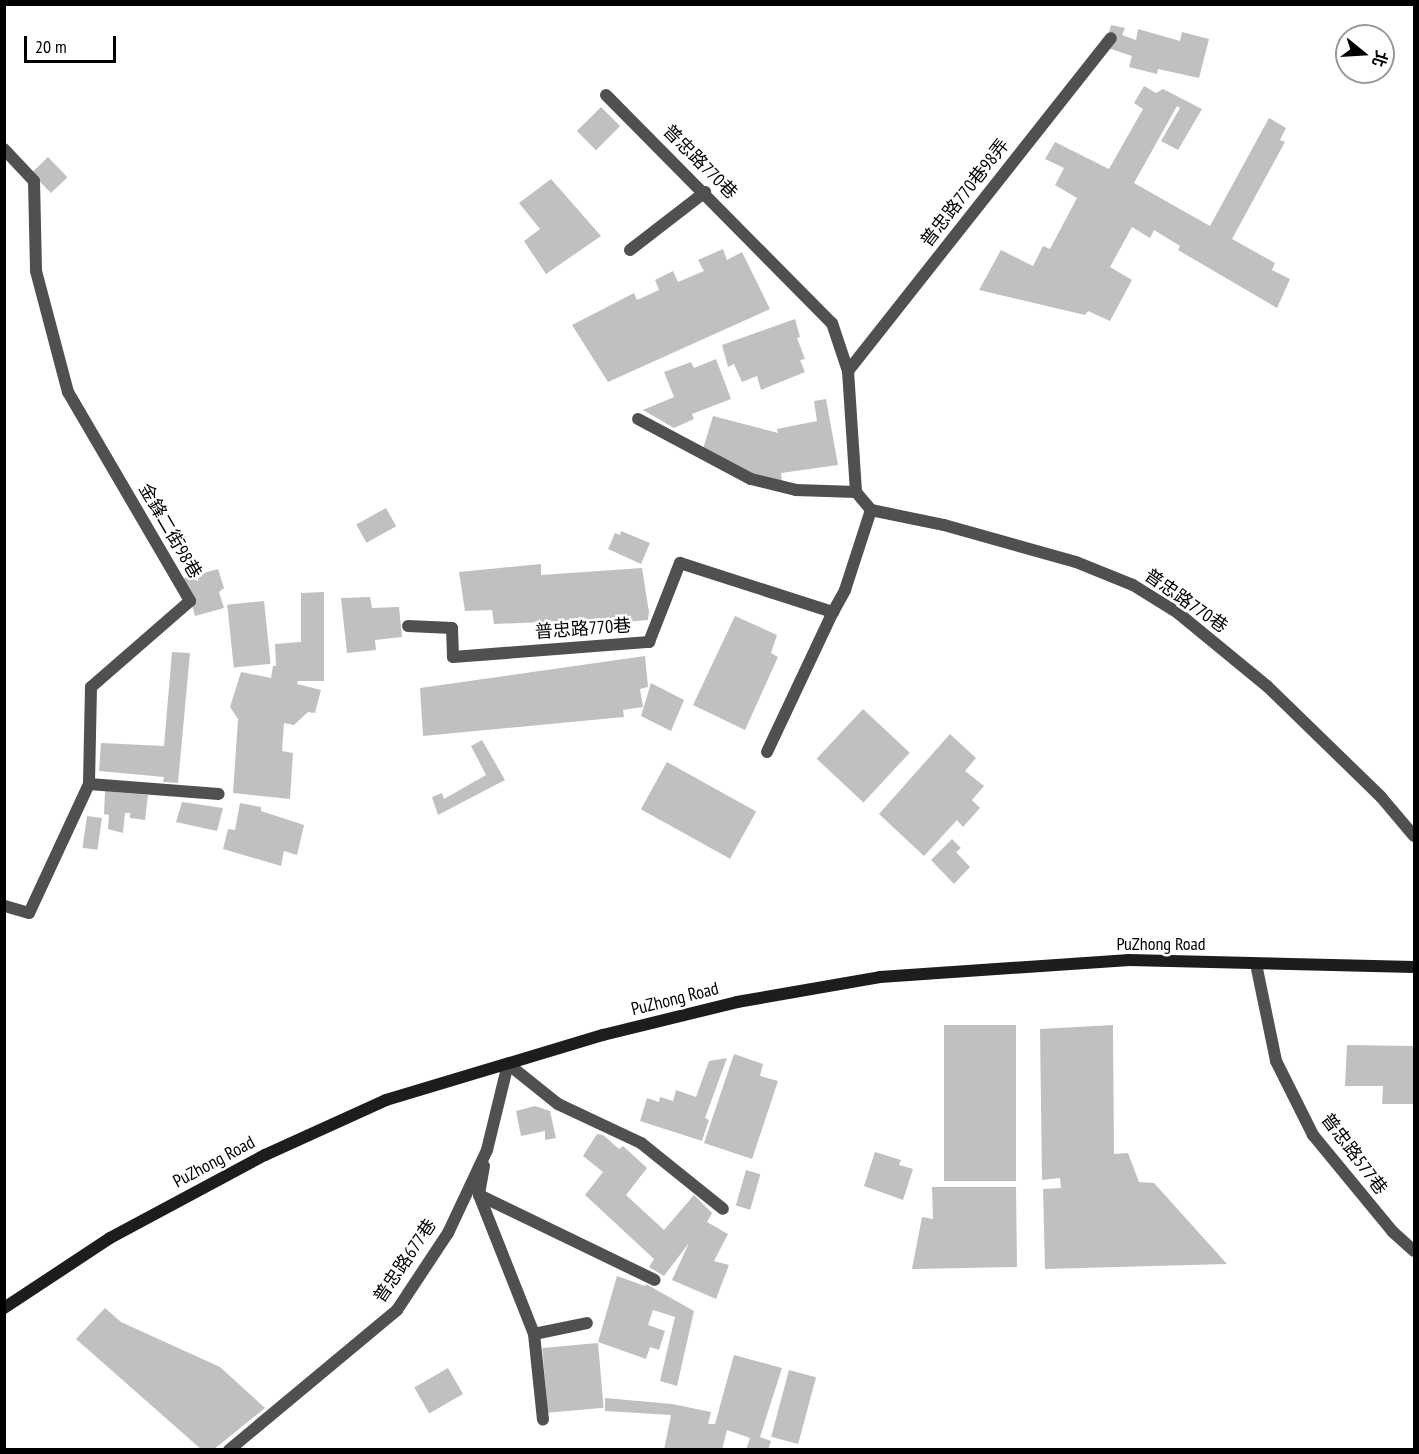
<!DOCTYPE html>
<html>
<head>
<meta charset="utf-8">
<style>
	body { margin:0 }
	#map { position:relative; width:1419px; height:1454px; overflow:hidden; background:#fff; font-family:"PT Sans Narrow","Noto Sans TC",sans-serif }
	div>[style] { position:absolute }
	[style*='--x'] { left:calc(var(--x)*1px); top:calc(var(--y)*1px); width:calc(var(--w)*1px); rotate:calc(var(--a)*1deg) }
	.building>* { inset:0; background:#c0c0c0; transform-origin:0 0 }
	.lane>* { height:12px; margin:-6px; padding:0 6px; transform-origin:6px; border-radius:6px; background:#505050 }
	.secondary>* { height:12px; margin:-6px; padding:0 6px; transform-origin:6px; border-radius:6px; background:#1d1d1d }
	span { translate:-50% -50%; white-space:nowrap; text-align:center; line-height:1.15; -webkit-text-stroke:5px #fff; paint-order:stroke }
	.street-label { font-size:18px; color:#000 }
	.frame { position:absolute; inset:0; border:6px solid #000; pointer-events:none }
	.north { position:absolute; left:1335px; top:24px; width:60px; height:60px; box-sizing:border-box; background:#fff; border:2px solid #999; border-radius:50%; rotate:108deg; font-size:16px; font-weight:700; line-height:24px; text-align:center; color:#000 }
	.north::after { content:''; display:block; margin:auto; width:21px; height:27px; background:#000; clip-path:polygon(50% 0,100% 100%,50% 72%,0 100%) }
	.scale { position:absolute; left:24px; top:36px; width:92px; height:27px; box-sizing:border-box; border:3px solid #000; border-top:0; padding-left:8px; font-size:18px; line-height:21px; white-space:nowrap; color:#000; -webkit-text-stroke:4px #fff; paint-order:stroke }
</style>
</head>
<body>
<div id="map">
	<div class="building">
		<i style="clip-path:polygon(1111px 25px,1125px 28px,1122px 35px,1136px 40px,1138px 29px,1180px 41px,1182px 32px,1209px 39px,1199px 78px,1158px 69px,1157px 74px,1129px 67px,1132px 56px,1105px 47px)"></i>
		<i style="clip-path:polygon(1144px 86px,1156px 93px,1163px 89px,1202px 109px,1178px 150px,1161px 141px,1180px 108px,1177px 106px,1134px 183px,1210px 226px,1269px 118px,1286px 128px,1280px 140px,1285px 142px,1232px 239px,1275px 263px,1272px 270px,1290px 279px,1277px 308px,1178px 250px,1180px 246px,1154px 230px,1150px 238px,1132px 227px,1110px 267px,1132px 280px,1110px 321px,1088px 311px,1085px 315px,979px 290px,1001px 250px,1033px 266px,1043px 246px,1050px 249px,1077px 198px,1055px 185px,1064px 168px,1045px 159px,1055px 142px,1109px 169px,1143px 109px,1134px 103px)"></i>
		<i style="left:601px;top:107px;width:27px;height:34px;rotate:45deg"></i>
		<i style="left:48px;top:157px;width:28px;height:23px;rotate:46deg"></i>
		<i style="clip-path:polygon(551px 179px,601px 236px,546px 274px,524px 241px,540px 229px,519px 203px)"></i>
		<i style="clip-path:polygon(723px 249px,727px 260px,742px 252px,770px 309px,608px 382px,572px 325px,634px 293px,637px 300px,659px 290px,655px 280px,673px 271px,678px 282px,704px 271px,698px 260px)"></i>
		<i style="clip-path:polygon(795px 319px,800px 337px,797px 338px,805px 359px,800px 360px,805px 372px,761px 390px,757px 376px,742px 382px,734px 364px,728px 367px,722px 345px)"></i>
		<i style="clip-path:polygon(716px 359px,731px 399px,692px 414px,694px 419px,674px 428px,643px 410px,674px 397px,664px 372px,691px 362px,694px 368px)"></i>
		<i style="clip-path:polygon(826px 399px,838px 465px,781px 473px,782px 482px,750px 473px,703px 449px,713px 416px,778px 433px,777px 429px,817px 421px,814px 401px)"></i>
		<i style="left:386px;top:508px;width:21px;height:34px;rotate:61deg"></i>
		<i style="clip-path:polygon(621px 531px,650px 543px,641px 564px,608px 549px,615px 533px,620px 535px)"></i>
		<i style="clip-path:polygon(541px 564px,541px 575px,642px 568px,649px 612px,648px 620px,545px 629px,544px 622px,494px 624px,492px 610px,465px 611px,459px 572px)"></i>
		<i style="clip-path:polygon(218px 569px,224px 588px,219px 592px,224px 608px,195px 616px,184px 578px)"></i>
		<i style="clip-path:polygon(324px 592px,324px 681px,298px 681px,297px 684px,321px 690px,315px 713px,308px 712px,294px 725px,284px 723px,282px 751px,293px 753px,290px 799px,233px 793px,238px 719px,230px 707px,241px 672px,271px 678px,273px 666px,276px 666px,275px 644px,301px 642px,301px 593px)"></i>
		<i style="clip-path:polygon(370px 597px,372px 608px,399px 607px,402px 637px,375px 640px,376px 650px,347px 653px,341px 598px)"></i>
		<i style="left:264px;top:601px;width:63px;height:37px;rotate:84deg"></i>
		<i style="clip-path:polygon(735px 616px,777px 635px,771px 653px,778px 657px,745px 730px,693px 705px)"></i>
		<i style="clip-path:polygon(172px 652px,190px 653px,178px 783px,163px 782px,164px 777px,99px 771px,101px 743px,164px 746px)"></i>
		<i style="clip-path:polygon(645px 656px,648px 687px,640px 689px,643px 707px,623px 710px,624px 717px,423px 736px,420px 688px)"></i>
		<i style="clip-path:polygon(651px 683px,684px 700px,671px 731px,641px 716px)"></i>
		<i style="left:863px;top:709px;width:64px;height:68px;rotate:43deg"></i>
		<i style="clip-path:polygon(950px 734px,976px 758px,965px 771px,984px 786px,972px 800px,980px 808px,963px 827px,957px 820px,924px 856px,879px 814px)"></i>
		<i style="clip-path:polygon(482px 740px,505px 780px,438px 815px,432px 797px,442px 793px,444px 799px,486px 775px,471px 746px)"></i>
		<i style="left:667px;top:762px;width:102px;height:54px;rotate:29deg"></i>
		<i style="clip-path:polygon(105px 791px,148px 795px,145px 820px,130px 818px,130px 813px,125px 813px,123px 833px,108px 829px,109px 815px,104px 814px)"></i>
		<i style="clip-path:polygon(182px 802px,223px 808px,217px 831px,176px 822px)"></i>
		<i style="clip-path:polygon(240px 803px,261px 807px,261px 811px,304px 825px,297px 855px,284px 851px,281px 866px,223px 849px,228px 829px,235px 830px)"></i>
		<i style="left:87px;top:816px;width:15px;height:32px;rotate:8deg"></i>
		<i style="clip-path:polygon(952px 839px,961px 848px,956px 852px,970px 867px,954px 884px,931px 860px)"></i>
		<i style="left:1016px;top:1025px;width:156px;height:72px;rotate:90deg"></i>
		<i style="clip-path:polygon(1113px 1025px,1114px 1154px,1128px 1153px,1139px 1182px,1154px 1183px,1227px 1264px,1045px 1269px,1043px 1189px,1061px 1188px,1060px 1178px,1042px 1180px,1040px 1029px)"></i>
		<i style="clip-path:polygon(1347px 1045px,1414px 1046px,1414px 1104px,1382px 1104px,1383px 1086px,1345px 1086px)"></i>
		<i style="clip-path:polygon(734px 1054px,763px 1064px,760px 1076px,778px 1081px,752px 1159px,704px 1143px)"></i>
		<i style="clip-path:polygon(727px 1058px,705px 1118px,709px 1120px,702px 1141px,640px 1121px,647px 1098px,659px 1102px,660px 1097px,673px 1101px,676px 1090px,696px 1097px,709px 1061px)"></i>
		<i style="clip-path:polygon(535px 1106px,550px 1111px,556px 1138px,545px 1140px,545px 1131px,521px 1136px,516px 1111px)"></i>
		<i style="clip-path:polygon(597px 1134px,603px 1135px,619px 1149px,623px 1146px,647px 1168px,626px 1195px,664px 1230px,694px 1195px,712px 1213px,707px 1222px,728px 1234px,714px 1261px,729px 1265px,716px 1299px,672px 1280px,689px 1243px,664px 1276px,649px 1267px,654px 1259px,585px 1195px,603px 1172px,583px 1156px)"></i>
		<i style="clip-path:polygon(875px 1152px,901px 1160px,899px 1165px,913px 1169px,903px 1200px,864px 1186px)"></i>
		<i style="left:746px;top:1170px;width:15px;height:37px;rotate:16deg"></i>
		<i style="clip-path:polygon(932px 1187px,1016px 1187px,1017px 1267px,912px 1269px,922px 1217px,933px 1219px)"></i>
		<i style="clip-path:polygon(617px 1276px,645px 1286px,646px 1284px,694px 1311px,677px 1386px,660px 1381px,675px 1317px,653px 1310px,648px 1325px,665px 1331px,659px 1350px,650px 1347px,646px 1359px,598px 1342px)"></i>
		<i style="clip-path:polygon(105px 1308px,121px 1322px,220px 1367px,265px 1408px,213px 1450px,202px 1450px,76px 1339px)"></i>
		<i style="left:598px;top:1343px;width:65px;height:56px;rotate:85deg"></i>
		<i style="clip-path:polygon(734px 1355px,782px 1368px,760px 1437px,771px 1441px,768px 1450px,746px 1450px,750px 1438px,727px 1430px,722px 1450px,664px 1450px,671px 1415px,605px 1411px,605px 1398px,672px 1404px,711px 1412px,708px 1424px,715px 1424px)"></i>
		<i style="left:448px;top:1368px;width:30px;height:39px;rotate:60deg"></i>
		<i style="left:789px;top:1370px;width:28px;height:69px;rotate:15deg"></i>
	</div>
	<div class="lane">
		<i style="--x:606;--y:95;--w:321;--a:45.3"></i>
		<i style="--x:832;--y:323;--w:51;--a:71.6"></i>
		<i style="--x:848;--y:371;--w:121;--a:86.2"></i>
		<i style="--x:856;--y:492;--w:23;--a:50"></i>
		<i style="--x:4;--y:149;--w:44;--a:46.8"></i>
		<i style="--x:34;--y:181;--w:90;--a:88.7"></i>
		<i style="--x:36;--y:271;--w:125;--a:75.2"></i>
		<i style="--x:68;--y:392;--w:242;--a:59.7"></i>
		<i style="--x:190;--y:601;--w:131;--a:139"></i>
		<i style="--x:91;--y:687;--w:97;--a:91.2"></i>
		<i style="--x:89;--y:784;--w:142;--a:114.9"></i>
		<i style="--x:29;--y:913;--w:26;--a:-164"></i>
		<i style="--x:630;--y:250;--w:95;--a:-37.7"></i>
		<i style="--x:848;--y:371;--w:424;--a:-51.7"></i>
		<i style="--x:638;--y:419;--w:128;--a:28"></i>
		<i style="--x:751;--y:479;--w:46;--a:13.7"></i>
		<i style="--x:796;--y:490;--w:60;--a:1.9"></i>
		<i style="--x:408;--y:626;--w:44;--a:2.6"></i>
		<i style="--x:452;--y:628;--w:29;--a:88"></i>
		<i style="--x:453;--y:657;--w:197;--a:-4.4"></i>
		<i style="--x:649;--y:642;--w:85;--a:-68.6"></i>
		<i style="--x:680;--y:563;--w:161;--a:17.8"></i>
		<i style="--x:833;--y:612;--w:25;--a:-61"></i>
		<i style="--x:845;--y:590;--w:84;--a:-72"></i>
		<i style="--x:871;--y:510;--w:75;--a:11.6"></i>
		<i style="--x:944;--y:525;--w:137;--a:15.7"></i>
		<i style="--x:1076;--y:562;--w:61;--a:22"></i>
		<i style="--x:1133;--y:585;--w:53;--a:31.9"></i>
		<i style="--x:1178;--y:613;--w:115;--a:39.4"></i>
		<i style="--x:1267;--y:686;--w:159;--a:44.2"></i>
		<i style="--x:1381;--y:797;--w:51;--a:49.8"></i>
		<i style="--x:767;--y:752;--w:155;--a:-64.8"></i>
		<i style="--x:89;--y:784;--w:130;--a:4.4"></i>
		<i style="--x:1256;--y:964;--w:99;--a:78.3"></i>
		<i style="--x:1276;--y:1061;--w:83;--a:63.4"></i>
		<i style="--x:1313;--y:1135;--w:126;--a:50.5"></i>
		<i style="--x:1393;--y:1232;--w:28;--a:42"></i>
		<i style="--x:484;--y:1166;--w:29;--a:100"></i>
		<i style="--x:479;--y:1195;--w:149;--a:68.4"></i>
		<i style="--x:534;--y:1334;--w:86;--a:84"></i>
		<i style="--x:479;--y:1195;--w:195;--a:25.8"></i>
		<i style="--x:534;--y:1334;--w:54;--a:-11.7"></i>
		<i style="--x:229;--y:1450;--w:219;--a:-39.8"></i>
		<i style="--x:397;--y:1310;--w:92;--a:-56.5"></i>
		<i style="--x:448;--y:1233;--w:92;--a:-64.8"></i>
		<i style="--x:487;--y:1150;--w:89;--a:-76.3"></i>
		<i style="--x:508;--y:1064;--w:64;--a:38.7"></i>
		<i style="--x:558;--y:1104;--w:92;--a:25.2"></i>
		<i style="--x:641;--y:1143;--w:105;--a:38.8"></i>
	</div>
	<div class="secondary">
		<i style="--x:4;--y:1308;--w:127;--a:-33.4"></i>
		<i style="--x:110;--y:1238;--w:176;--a:-28.2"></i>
		<i style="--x:265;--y:1155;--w:133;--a:-24.4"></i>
		<i style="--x:386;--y:1100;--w:227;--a:-16.7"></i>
		<i style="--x:603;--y:1035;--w:138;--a:-13.8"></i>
		<i style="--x:737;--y:1002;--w:145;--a:-9.9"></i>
		<i style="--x:880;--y:977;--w:250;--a:-3.9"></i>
		<i style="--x:1129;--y:960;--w:285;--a:1.4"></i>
	</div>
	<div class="street-label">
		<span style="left:700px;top:162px;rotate:45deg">普忠路770巷</span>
		<span style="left:965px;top:193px;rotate:-52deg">普忠路770巷98弄</span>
		<span style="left:170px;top:531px;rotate:60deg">金鋒二街98巷</span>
		<span style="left:1186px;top:601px;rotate:35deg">普忠路770巷</span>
		<span style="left:583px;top:629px;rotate:-4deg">普忠路770巷</span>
		<span style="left:1161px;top:944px">PuZhong Road</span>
		<span style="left:675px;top:999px;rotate:-14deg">PuZhong Road</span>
		<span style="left:1354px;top:1154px;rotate:53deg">普忠路577巷</span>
		<span style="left:214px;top:1162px;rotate:-28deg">PuZhong Road</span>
		<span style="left:405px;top:1261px;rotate:-56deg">普忠路677巷</span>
	</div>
	<div class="frame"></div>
	<div class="north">北</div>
	<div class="scale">20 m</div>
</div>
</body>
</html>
